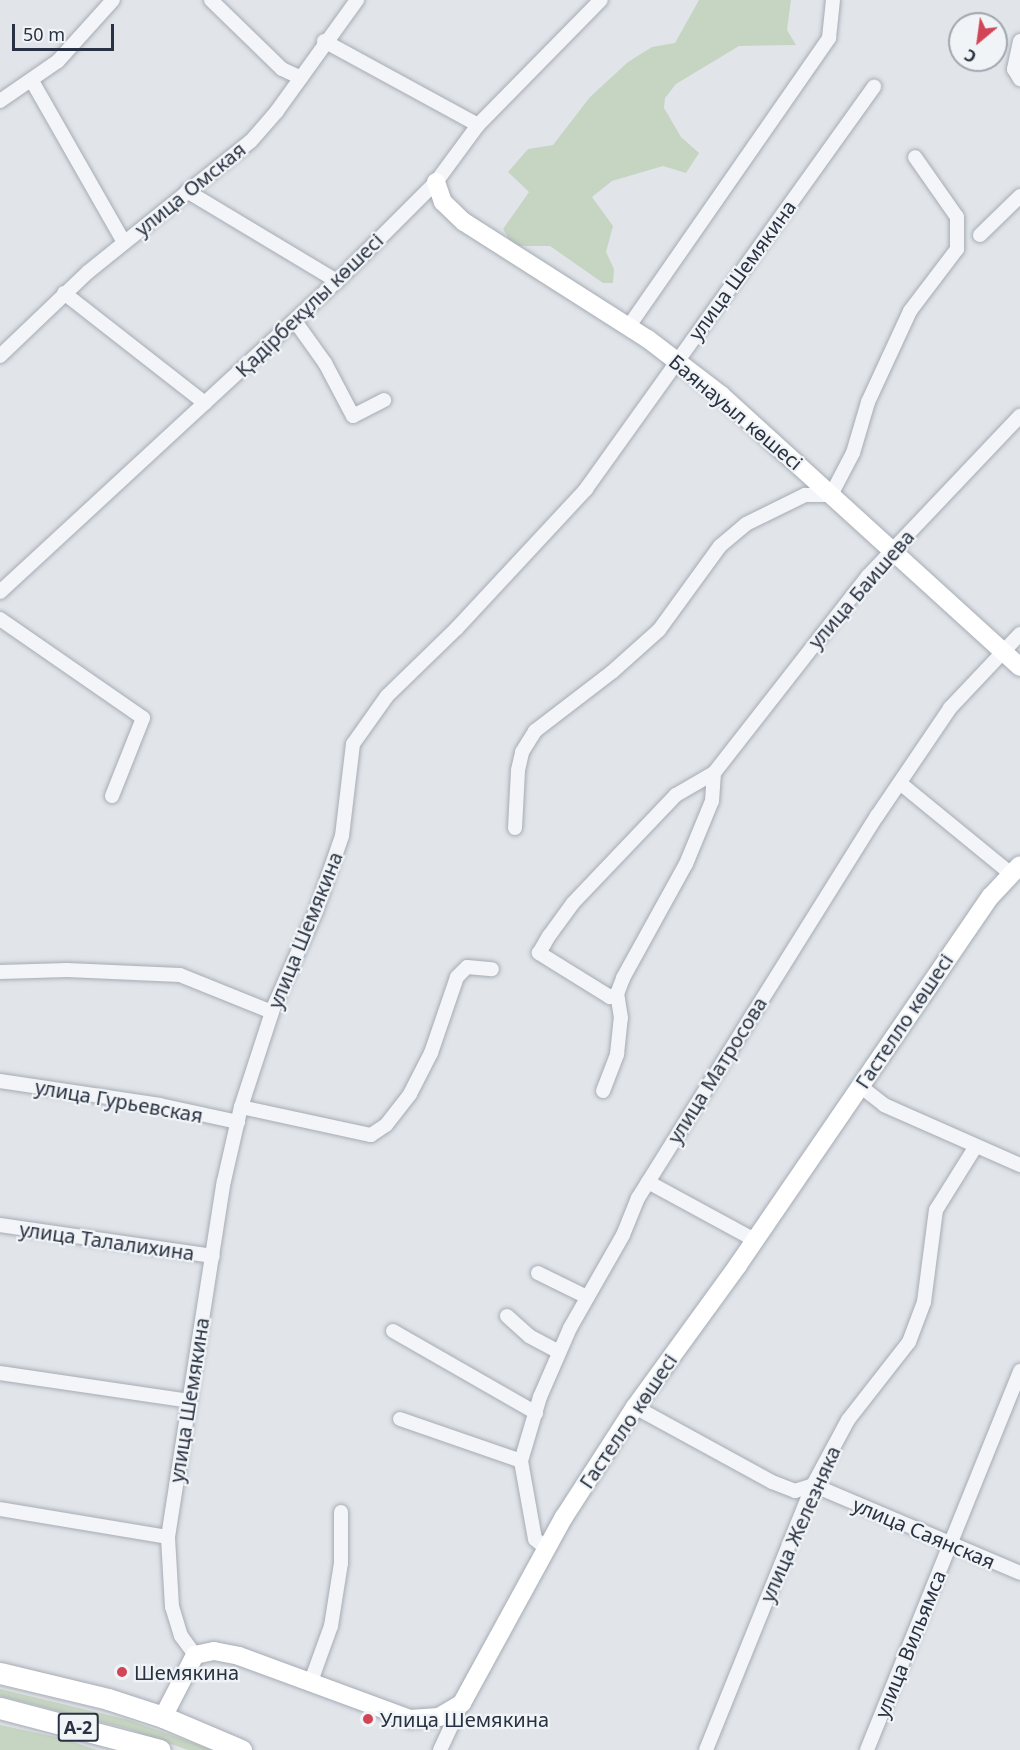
<!DOCTYPE html>
<html>
<head>
<meta charset="utf-8">
<style>
	body { margin:0 }
	#map { position:relative; width:1020px; height:1750px; overflow:hidden; background:#e1e5ea; font-family:"Noto Sans",sans-serif }
	div>[style] { position:absolute }
	[style*='--x'] { left:calc(var(--x)*1px); top:calc(var(--y)*1px); width:calc(var(--w)*1px); rotate:calc(var(--a)*1deg) }
	.green>* { inset:0; background:#c6d4c2 }
	.roads { filter:drop-shadow(0 0 2px #a6acb4) drop-shadow(0 0 2px #a6acb4) }
	.street>* { height:14px; margin:-7px; padding:0 7px; transform-origin:7px; border-radius:7px; background:#f4f5f8 }
	.secondary>* { height:18px; margin:-9px; padding:0 9px; transform-origin:9px; border-radius:9px; background:#fff }
	.primary>* { height:21px; margin:-10.5px; padding:0 10.5px; transform-origin:10.5px; border-radius:10.5px; background:#fff }
	.dots>* { width:16px; height:16px; translate:-50% -50%; box-sizing:border-box; border:3px solid #f1f4f7; border-radius:50% }
	span { translate:-50% -50%; white-space:nowrap; text-align:center; line-height:1.15; -webkit-text-stroke:4.5px #f1f4f7; paint-order:stroke }
	.shield-label span { padding:2px 4px; background:#f1f4f7; border:2px solid; border-radius:4px; -webkit-text-stroke-width:0 }
	.shield-label { font-size:18px; color:#293242; font-weight:700 }
	.street-label { font-size:20px; color:#293242 }
	.poi-label { font-size:20px; color:#293242 }
	.left { translate:0 -50%; text-align:left }
	.north { position:absolute; left:948px; top:12px; width:60px; height:60px; box-sizing:border-box; background:#f1f4f7; border:2px solid #a1a6af; border-radius:50%; rotate:209deg; font-size:16px; font-weight:700; line-height:24px; text-align:center; color:#293242 }
	.north::after { content:''; display:block; margin:auto; width:21px; height:27px; background:#d14557; clip-path:polygon(50% 0,100% 100%,50% 72%,0 100%) }
	.scale { position:absolute; left:12px; top:24px; width:102px; height:27px; box-sizing:border-box; border:3px solid #293242; border-top:0; padding-left:8px; font-size:18px; line-height:21px; white-space:nowrap; color:#293242; -webkit-text-stroke:4px #f1f4f7; paint-order:stroke }
</style>
</head>
<body>
<div id="map">
	<div class="green">
		<i style="clip-path:polygon(699px 0,791px 0,787px 30px,796px 45px,739px 46px,676px 84px,665px 98px,664px 108px,681px 137px,699px 153px,686px 173px,663px 166px,612px 181px,592px 197px,613px 226px,606px 252px,614px 269px,613px 283px,603px 283px,550px 246px,513px 246px,503px 229px,529px 192px,508px 172px,528px 149px,553px 145px,590px 97px,628px 62px,652px 47px,675px 43px)"></i>
		<i style="clip-path:polygon(0 1689px,129px 1720px,213px 1750px,188px 1750px,128px 1729px,0 1696px)"></i>
		<i style="clip-path:polygon(0 1725px,65px 1739px,97px 1750px,0 1750px)"></i>
	</div>
	<div class="roads">
		<div class="street">
			<i style="--x:211;--y:0;--w:99;--a:44.2"></i>
			<i style="--x:282;--y:69;--w:21;--a:25"></i>
			<i style="--x:324;--y:41;--w:175;--a:28.6"></i>
			<i style="--x:1020;--y:41;--w:29;--a:102"></i>
			<i style="--x:1014;--y:69;--w:12;--a:59"></i>
			<i style="--x:32;--y:81;--w:185;--a:60.3"></i>
			<i style="--x:0;--y:101;--w:70;--a:-34.6"></i>
			<i style="--x:58;--y:61;--w:82;--a:-48"></i>
			<i style="--x:187;--y:191;--w:175;--a:31"></i>
			<i style="--x:980;--y:235;--w:56;--a:-44.3"></i>
			<i style="--x:64;--y:293;--w:179;--a:38"></i>
			<i style="--x:295;--y:321;--w:52;--a:54.5"></i>
			<i style="--x:325;--y:363;--w:60;--a:62.2"></i>
			<i style="--x:353;--y:416;--w:35;--a:-27"></i>
			<i style="--x:629;--y:326;--w:351;--a:-55.2"></i>
			<i style="--x:829;--y:38;--w:38;--a:-84"></i>
			<i style="--x:0;--y:356;--w:122;--a:-43.7"></i>
			<i style="--x:88;--y:272;--w:209;--a:-38.8"></i>
			<i style="--x:251;--y:141;--w:40;--a:-49"></i>
			<i style="--x:277;--y:111;--w:137;--a:-54.2"></i>
			<i style="--x:0;--y:592;--w:459;--a:-42.7"></i>
			<i style="--x:337;--y:281;--w:140;--a:-45"></i>
			<i style="--x:436;--y:182;--w:71;--a:-53.6"></i>
			<i style="--x:478;--y:125;--w:175;--a:-45.5"></i>
			<i style="--x:0;--y:619;--w:174;--a:34.7"></i>
			<i style="--x:143;--y:718;--w:84;--a:111.7"></i>
			<i style="--x:900;--y:783;--w:144;--a:39.3"></i>
			<i style="--x:515;--y:828;--w:58;--a:-87"></i>
			<i style="--x:518;--y:770;--w:18;--a:-77"></i>
			<i style="--x:522;--y:752;--w:25;--a:-58"></i>
			<i style="--x:535;--y:731;--w:97;--a:-37.5"></i>
			<i style="--x:612;--y:672;--w:63;--a:-41.8"></i>
			<i style="--x:659;--y:630;--w:104;--a:-54"></i>
			<i style="--x:720;--y:546;--w:34;--a:-40"></i>
			<i style="--x:746;--y:524;--w:66;--a:-26.2"></i>
			<i style="--x:805;--y:495;--w:26;--a:0"></i>
			<i style="--x:831;--y:495;--w:47;--a:-62.4"></i>
			<i style="--x:853;--y:453;--w:53;--a:-73.6"></i>
			<i style="--x:868;--y:402;--w:100;--a:-65.2"></i>
			<i style="--x:910;--y:311;--w:78;--a:-52.8"></i>
			<i style="--x:957;--y:249;--w:32;--a:-90"></i>
			<i style="--x:957;--y:217;--w:73;--a:-125"></i>
			<i style="--x:0;--y:972;--w:67;--a:-1.7"></i>
			<i style="--x:67;--y:970;--w:113;--a:2.5"></i>
			<i style="--x:180;--y:975;--w:99;--a:21.9"></i>
			<i style="--x:617;--y:994;--w:8;--a:157"></i>
			<i style="--x:610;--y:997;--w:84;--a:-148.2"></i>
			<i style="--x:539;--y:953;--w:20;--a:-60"></i>
			<i style="--x:549;--y:936;--w:41;--a:-54"></i>
			<i style="--x:573;--y:903;--w:149;--a:-46.4"></i>
			<i style="--x:676;--y:795;--w:44;--a:-30.1"></i>
			<i style="--x:714;--y:773;--w:250;--a:-52"></i>
			<i style="--x:868;--y:576;--w:221;--a:-46.5"></i>
			<i style="--x:0;--y:1081;--w:162;--a:8.5"></i>
			<i style="--x:160;--y:1105;--w:80;--a:12.3"></i>
			<i style="--x:860;--y:1086;--w:31;--a:38"></i>
			<i style="--x:884;--y:1105;--w:149;--a:23.8"></i>
			<i style="--x:603;--y:1091;--w:40;--a:-69"></i>
			<i style="--x:617;--y:1054;--w:36;--a:-84"></i>
			<i style="--x:621;--y:1018;--w:24;--a:-99"></i>
			<i style="--x:617;--y:994;--w:17;--a:-69"></i>
			<i style="--x:623;--y:978;--w:130;--a:-61.1"></i>
			<i style="--x:686;--y:864;--w:68;--a:-67.6"></i>
			<i style="--x:712;--y:801;--w:28;--a:-86"></i>
			<i style="--x:241;--y:1107;--w:133;--a:12.2"></i>
			<i style="--x:371;--y:1135;--w:18;--a:-34"></i>
			<i style="--x:386;--y:1125;--w:39;--a:-52"></i>
			<i style="--x:410;--y:1094;--w:46;--a:-62.9"></i>
			<i style="--x:431;--y:1053;--w:80;--a:-71.1"></i>
			<i style="--x:457;--y:977;--w:14;--a:-45"></i>
			<i style="--x:467;--y:967;--w:25;--a:5"></i>
			<i style="--x:648;--y:1182;--w:122;--a:28.5"></i>
			<i style="--x:0;--y:1225;--w:215;--a:8.3"></i>
			<i style="--x:538;--y:1273;--w:55;--a:26.1"></i>
			<i style="--x:507;--y:1316;--w:30;--a:42"></i>
			<i style="--x:529;--y:1336;--w:34;--a:28"></i>
			<i style="--x:393;--y:1331;--w:165;--a:29.8"></i>
			<i style="--x:0;--y:1373;--w:191;--a:8.4"></i>
			<i style="--x:635;--y:1407;--w:156;--a:28.7"></i>
			<i style="--x:772;--y:1482;--w:25;--a:21"></i>
			<i style="--x:795;--y:1491;--w:19;--a:-18"></i>
			<i style="--x:813;--y:1485;--w:225;--a:23"></i>
			<i style="--x:400;--y:1419;--w:128;--a:19.1"></i>
			<i style="--x:0;--y:1509;--w:170;--a:9.5"></i>
			<i style="--x:546;--y:1548;--w:14;--a:-141"></i>
			<i style="--x:535;--y:1539;--w:79;--a:-100.2"></i>
			<i style="--x:521;--y:1461;--w:67;--a:-73.5"></i>
			<i style="--x:540;--y:1397;--w:75;--a:-66.5"></i>
			<i style="--x:570;--y:1328;--w:107;--a:-60.3"></i>
			<i style="--x:623;--y:1235;--w:40;--a:-68"></i>
			<i style="--x:638;--y:1198;--w:451;--a:-58"></i>
			<i style="--x:877;--y:816;--w:130;--a:-55.9"></i>
			<i style="--x:950;--y:708;--w:102;--a:-46.6"></i>
			<i style="--x:195;--y:1655;--w:24;--a:-126"></i>
			<i style="--x:181;--y:1636;--w:30;--a:-107"></i>
			<i style="--x:172;--y:1607;--w:70;--a:-93.3"></i>
			<i style="--x:168;--y:1537;--w:360;--a:-81.1"></i>
			<i style="--x:224;--y:1181;--w:76;--a:-77.1"></i>
			<i style="--x:241;--y:1107;--w:106;--a:-71.9"></i>
			<i style="--x:274;--y:1006;--w:104;--a:-66.1"></i>
			<i style="--x:316;--y:911;--w:79;--a:-70.9"></i>
			<i style="--x:342;--y:836;--w:93;--a:-83.2"></i>
			<i style="--x:353;--y:744;--w:59;--a:-54.7"></i>
			<i style="--x:387;--y:696;--w:98;--a:-44.2"></i>
			<i style="--x:457;--y:628;--w:190;--a:-47.1"></i>
			<i style="--x:586;--y:489;--w:495;--a:-54.4"></i>
			<i style="--x:310;--y:1684;--w:62;--a:-70.1"></i>
			<i style="--x:331;--y:1626;--w:64;--a:-81"></i>
			<i style="--x:341;--y:1563;--w:51;--a:-90"></i>
			<i style="--x:440;--y:1750;--w:52;--a:-64.9"></i>
			<i style="--x:706;--y:1750;--w:286;--a:-68"></i>
			<i style="--x:813;--y:1485;--w:74;--a:-61.7"></i>
			<i style="--x:848;--y:1420;--w:99;--a:-52"></i>
			<i style="--x:909;--y:1342;--w:43;--a:-69.4"></i>
			<i style="--x:924;--y:1302;--w:93;--a:-82.6"></i>
			<i style="--x:936;--y:1210;--w:75;--a:-58"></i>
			<i style="--x:867;--y:1750;--w:409;--a:-68"></i>
		</div>
		<div class="secondary">
			<i style="--x:436;--y:182;--w:21;--a:71"></i>
			<i style="--x:443;--y:202;--w:29;--a:44"></i>
			<i style="--x:464;--y:222;--w:218;--a:32.5"></i>
			<i style="--x:648;--y:339;--w:92;--a:37.5"></i>
			<i style="--x:721;--y:395;--w:404;--a:42.3"></i>
			<i style="--x:163;--y:1717;--w:70;--a:-62.7"></i>
			<i style="--x:195;--y:1655;--w:19;--a:-12"></i>
			<i style="--x:214;--y:1651;--w:25;--a:11"></i>
			<i style="--x:239;--y:1656;--w:182;--a:20.2"></i>
			<i style="--x:410;--y:1719;--w:29;--a:-4"></i>
			<i style="--x:439;--y:1717;--w:27;--a:-31"></i>
			<i style="--x:462;--y:1703;--w:212;--a:-61.3"></i>
			<i style="--x:564;--y:1517;--w:131;--a:-57.2"></i>
			<i style="--x:635;--y:1407;--w:175;--a:-54"></i>
			<i style="--x:738;--y:1265;--w:447;--a:-55.6"></i>
			<i style="--x:991;--y:896;--w:42;--a:-46.9"></i>
		</div>
		<div class="primary">
			<i style="--x:0;--y:1673;--w:111;--a:13.5"></i>
			<i style="--x:108;--y:1699;--w:58;--a:18.1"></i>
			<i style="--x:163;--y:1717;--w:85;--a:22.9"></i>
			<i style="--x:0;--y:1708;--w:165;--a:14.7"></i>
		</div>
	</div>
	<div class="dots">
		<i style="left:122px;top:1672px;background:#d14557"></i>
		<i style="left:368px;top:1719px;background:#d14557"></i>
	</div>
	<div class="shield-label">
		<span style="left:78px;top:1727px">A-2</span>
	</div>
	<div class="street-label">
		<span style="left:190px;top:189px;rotate:-39deg">улица Омская</span>
		<span style="left:742px;top:270px;rotate:-54deg">улица Шемякина</span>
		<span style="left:309px;top:305px;rotate:-44deg">Қадірбекұлы көшесі</span>
		<span style="left:736px;top:412px;rotate:40deg">Баянауыл көшесі</span>
		<span style="left:861px;top:589px;rotate:-49deg">улица Баишева</span>
		<span style="left:305px;top:930px;rotate:-68deg">улица Шемякина</span>
		<span style="left:904px;top:1021px;rotate:-56deg">Гастелло көшесі</span>
		<span style="left:717px;top:1070px;rotate:-58deg">улица Матросова</span>
		<span style="left:119px;top:1101px;rotate:10deg">улица Гурьевская</span>
		<span style="left:107px;top:1241px;rotate:8deg">улица Талалихина</span>
		<span style="left:189px;top:1400px;rotate:-81deg">улица Шемякина</span>
		<span style="left:628px;top:1421px;rotate:-56deg">Гастелло көшесі</span>
		<span style="left:800px;top:1524px;rotate:-66deg">улица Железняка</span>
		<span style="left:924px;top:1533px;rotate:23deg">улица Саянская</span>
		<span style="left:910px;top:1644px;rotate:-68deg">улица Вильямса</span>
	</div>
	<div class="poi-label">
		<span class="left" style="left:134px;top:1672px">Шемякина</span>
		<span class="left" style="left:380px;top:1719px">Улица Шемякина</span>
	</div>
	<div class="north">С</div>
	<div class="scale">50 m</div>
</div>
</body>
</html>
